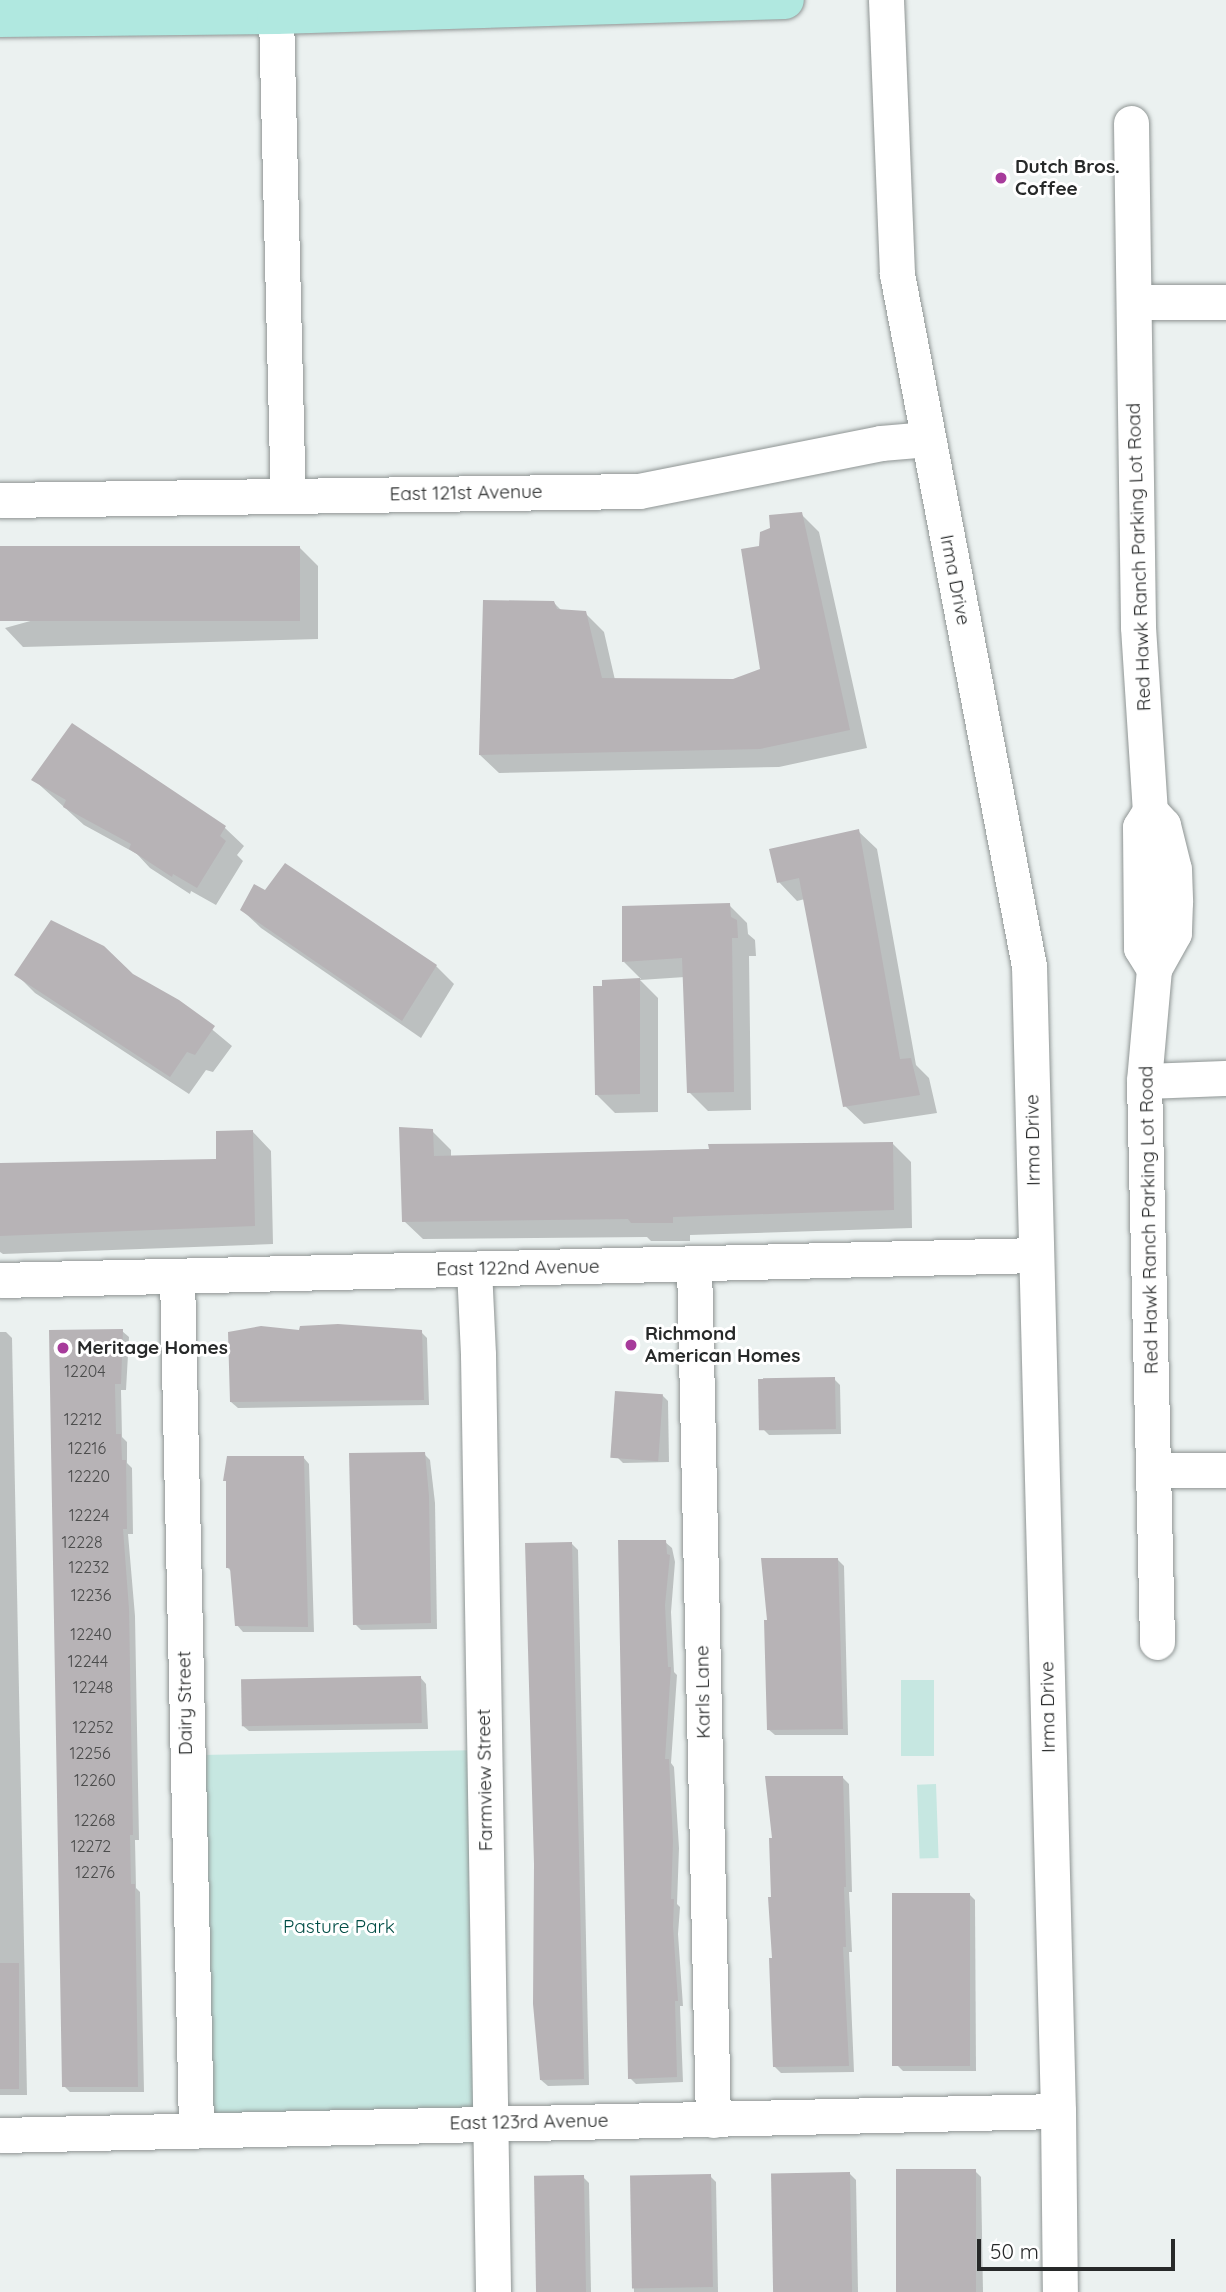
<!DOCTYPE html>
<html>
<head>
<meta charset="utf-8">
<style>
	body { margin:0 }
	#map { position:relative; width:1226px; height:2292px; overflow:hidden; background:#ebf1f0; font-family:Quicksand,sans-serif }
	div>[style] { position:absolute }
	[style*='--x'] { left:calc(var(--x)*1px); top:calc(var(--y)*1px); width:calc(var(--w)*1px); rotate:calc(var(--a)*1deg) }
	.green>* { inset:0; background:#c6e7e1; transform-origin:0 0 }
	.shadow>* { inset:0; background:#0003 }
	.building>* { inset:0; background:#b7b3b6; transform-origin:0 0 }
	.roads { filter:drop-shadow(0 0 2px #8f9594) drop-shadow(0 0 2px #8f9594) }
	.minor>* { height:35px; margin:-17.5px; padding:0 17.5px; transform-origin:17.5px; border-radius:17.5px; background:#fff }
	.major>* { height:38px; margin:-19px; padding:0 19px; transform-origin:19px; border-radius:19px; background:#b0e8e0 }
	.dots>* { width:19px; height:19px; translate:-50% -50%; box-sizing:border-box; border:4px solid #fff; border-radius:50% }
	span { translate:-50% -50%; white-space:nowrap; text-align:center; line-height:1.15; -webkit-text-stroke:6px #fff; paint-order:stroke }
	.number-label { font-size:16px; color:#4b4c4c }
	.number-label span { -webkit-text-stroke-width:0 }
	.poi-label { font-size:19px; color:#272929; font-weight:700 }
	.left { translate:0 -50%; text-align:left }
	.street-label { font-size:19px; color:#272929 }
	.park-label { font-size:19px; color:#004d45 }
	.scale { position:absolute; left:977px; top:2239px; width:198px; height:32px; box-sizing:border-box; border:4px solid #272929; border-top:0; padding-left:9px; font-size:21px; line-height:24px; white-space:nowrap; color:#272929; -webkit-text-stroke:5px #fff; paint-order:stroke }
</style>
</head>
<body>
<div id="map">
	<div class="green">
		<i style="left:901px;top:1680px;width:33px;height:76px"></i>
		<i style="left:484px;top:1750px;width:372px;height:298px;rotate:89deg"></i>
		<i style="left:936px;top:1784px;width:74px;height:19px;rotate:88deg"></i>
	</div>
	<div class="shadow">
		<i style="clip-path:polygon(801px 514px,819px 532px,867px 748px,779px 767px,499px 773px,480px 755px,554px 603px,562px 611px,585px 613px,604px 632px,615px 680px,734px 680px,762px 670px,761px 547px)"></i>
		<i style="clip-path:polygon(299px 547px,318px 566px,318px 639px,23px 647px,5px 628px)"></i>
		<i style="clip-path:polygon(73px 725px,225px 828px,244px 846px,237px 855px,243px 861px,216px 905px,191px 891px,190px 894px,150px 868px,137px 854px,84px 825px,33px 779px)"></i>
		<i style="clip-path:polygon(858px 831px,877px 849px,916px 1065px,929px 1078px,937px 1113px,864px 1124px,845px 1106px,805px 899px,797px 901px,779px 882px)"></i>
		<i style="clip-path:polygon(729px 905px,747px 923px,748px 934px,755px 940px,756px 956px,749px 956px,751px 1110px,708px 1111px,689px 1092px,685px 977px,640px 980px,658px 998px,658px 1112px,615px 1113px,597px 1095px,603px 981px,641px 979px,624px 962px)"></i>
		<i style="clip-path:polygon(242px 910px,436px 966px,454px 984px,421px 1038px,261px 928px)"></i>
		<i style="clip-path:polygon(16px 974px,132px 975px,178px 1001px,232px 1046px,213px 1072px,206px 1070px,189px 1094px,35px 993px)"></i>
		<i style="clip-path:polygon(432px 1131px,451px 1150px,451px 1157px,893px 1144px,911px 1162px,912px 1228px,690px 1235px,690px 1241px,651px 1241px,647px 1237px,423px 1239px,404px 1221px)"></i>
		<i style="clip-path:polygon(253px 1132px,271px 1151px,273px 1244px,3px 1254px,0 1252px,0 1165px,217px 1160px)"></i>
		<i style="clip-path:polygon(51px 1331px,122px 1331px,129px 1337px,126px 1390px,121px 1390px,122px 1437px,127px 1442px,127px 1463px,132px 1468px,133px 1534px,128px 1534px,135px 1616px,139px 1840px,135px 1840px,136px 1888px,140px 1892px,144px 2092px,70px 2092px,64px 2086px)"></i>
		<i style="clip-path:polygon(301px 1331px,421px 1332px,427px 1338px,429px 1405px,238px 1408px,231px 1402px)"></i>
		<i style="clip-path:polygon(0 1332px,6px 1332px,12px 1338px,27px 2095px,0 2095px)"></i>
		<i style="clip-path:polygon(834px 1379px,840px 1385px,841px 1434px,769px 1435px,763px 1429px)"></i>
		<i style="clip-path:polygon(662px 1395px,668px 1401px,669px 1462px,623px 1463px,617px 1457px)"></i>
		<i style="clip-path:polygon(424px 1454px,430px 1460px,435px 1503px,437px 1629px,361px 1630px,355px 1624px)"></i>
		<i style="clip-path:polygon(303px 1457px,309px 1464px,314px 1632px,243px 1632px,237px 1625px,232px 1572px,228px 1568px,228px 1484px,225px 1480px)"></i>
		<i style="clip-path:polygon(665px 1542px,672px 1548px,675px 1562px,671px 1612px,674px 1672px,677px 1675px,671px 1763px,674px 1767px,679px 1848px,677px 1904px,680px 1907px,678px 1934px,683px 2006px,680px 2006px,683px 2082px,636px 2084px,630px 2078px)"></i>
		<i style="clip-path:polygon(572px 1544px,578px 1550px,589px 2085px,548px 2086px,541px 2080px)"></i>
		<i style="clip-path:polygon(838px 1560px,844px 1566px,848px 1735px,775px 1735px,768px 1729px)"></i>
		<i style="clip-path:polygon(420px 1677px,426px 1684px,428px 1729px,249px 1731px,242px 1725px)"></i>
		<i style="clip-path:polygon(843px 1778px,849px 1784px,852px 1892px,849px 1892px,852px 1952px,849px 1952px,854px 2072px,781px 2073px,774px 2066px,773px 1899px)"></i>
		<i style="clip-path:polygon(969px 1894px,975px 1900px,976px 2071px,903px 2071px,897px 2065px)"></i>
		<i style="clip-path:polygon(975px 2171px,981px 2177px,983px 2292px,900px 2292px)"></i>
		<i style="clip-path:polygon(849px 2173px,856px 2180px,858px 2292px,778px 2292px)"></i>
		<i style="clip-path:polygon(710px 2176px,716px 2182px,718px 2292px,634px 2292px,632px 2178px)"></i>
		<i style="clip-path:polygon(583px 2177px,589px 2183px,591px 2292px,540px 2292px,535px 2178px)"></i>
	</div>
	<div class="building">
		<i style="clip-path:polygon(802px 512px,850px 730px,760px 749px,479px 755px,483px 600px,554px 601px,557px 609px,586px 611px,602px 678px,733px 679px,760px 669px,741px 549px,759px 546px,760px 532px,770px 528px,769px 515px)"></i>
		<i style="left:300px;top:546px;width:75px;height:300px;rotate:90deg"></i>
		<i style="clip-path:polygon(72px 723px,226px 826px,220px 836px,226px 841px,197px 888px,173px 874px,172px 877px,129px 849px,131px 844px,63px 807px,66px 800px,31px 780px)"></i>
		<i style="clip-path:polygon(859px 829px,900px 1059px,911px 1058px,920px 1095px,843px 1107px,799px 878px,777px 883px,769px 849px)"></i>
		<i style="clip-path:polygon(285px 863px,437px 965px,402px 1021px,240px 910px,254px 884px,265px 890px)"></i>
		<i style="clip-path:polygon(730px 903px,731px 917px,737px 920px,738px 938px,732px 938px,734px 1092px,687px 1093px,682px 958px,622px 962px,622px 906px)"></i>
		<i style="clip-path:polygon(51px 920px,104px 946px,133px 974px,179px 1000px,215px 1026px,195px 1055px,187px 1052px,170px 1077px,14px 975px)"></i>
		<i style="clip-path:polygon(640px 978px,640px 1094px,595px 1095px,593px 986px,602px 986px,602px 980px)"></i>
		<i style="clip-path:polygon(399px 1127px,433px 1129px,434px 1156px,709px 1149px,708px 1144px,893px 1142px,894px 1210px,673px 1217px,673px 1223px,631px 1223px,628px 1219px,402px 1222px)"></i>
		<i style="clip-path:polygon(253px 1130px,255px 1226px,0 1236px,0 1163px,216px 1159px,216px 1131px)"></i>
		<i style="clip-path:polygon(338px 1324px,422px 1330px,424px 1400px,230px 1402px,228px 1332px,261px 1326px,299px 1330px,300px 1326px)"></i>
		<i style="clip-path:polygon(123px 1329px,121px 1384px,115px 1384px,116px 1434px,121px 1434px,122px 1460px,126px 1460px,127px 1529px,123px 1529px,129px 1609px,133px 1835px,130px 1835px,131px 1884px,135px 1884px,138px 2087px,62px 2087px,49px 1330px)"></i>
		<i style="left:835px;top:1377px;width:52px;height:77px;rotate:89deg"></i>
		<i style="left:615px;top:1391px;width:48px;height:67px;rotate:4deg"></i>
		<i style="clip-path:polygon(425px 1452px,429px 1496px,431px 1623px,353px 1625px,349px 1453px)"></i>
		<i style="clip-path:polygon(227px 1456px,304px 1456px,308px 1627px,235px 1626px,230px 1568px,226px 1568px,226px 1481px,223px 1481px)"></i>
		<i style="clip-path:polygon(618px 1540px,666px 1540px,667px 1554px,670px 1555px,665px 1605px,668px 1667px,671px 1667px,665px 1759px,669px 1759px,673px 1841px,671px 1899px,674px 1899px,673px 1926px,678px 2001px,675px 2001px,677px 2077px,628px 2079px)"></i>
		<i style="clip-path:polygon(572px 1542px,584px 2079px,540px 2080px,533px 2004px,534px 1864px,525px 1543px)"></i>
		<i style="clip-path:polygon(761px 1558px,838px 1558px,843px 1729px,767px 1730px,764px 1620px,767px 1620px)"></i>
		<i style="left:421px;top:1676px;width:47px;height:180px;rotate:89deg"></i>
		<i style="clip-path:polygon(765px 1776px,843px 1776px,846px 1887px,844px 1887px,846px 1947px,843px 1947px,849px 2066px,773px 2067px,769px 1958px,772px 1958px,768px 1897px,771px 1897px,769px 1838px,772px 1838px)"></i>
		<i style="left:970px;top:1893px;width:173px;height:78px;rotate:90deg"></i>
		<i style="left:0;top:1963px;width:19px;height:126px"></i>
		<i style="left:976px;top:2169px;width:123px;height:80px;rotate:90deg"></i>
		<i style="left:850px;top:2172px;width:120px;height:79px;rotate:89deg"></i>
		<i style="left:711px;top:2174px;width:113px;height:81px;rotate:89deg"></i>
		<i style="left:584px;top:2175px;width:117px;height:50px;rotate:89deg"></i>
	</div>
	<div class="roads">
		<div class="minor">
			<i style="--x:886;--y:0;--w:274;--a:87.7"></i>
			<i style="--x:897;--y:274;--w:704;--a:79.2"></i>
			<i style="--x:1029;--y:966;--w:1145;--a:88.55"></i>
			<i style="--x:1058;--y:2111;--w:181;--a:89.4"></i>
			<i style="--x:276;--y:15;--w:481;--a:88.6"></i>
			<i style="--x:1131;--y:123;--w:504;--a:89.2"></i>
			<i style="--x:1138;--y:627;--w:184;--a:86.3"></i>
			<i style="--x:1150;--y:811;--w:19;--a:122"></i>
			<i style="--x:1140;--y:827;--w:121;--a:89.5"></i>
			<i style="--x:1141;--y:948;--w:25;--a:58"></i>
			<i style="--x:1134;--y:302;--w:92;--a:0"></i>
			<i style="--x:0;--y:500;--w:639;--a:-0.81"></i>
			<i style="--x:639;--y:491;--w:247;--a:-11.2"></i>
			<i style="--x:881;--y:443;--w:47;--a:-4.9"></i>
			<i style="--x:1150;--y:811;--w:19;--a:47"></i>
			<i style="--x:1163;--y:825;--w:45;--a:76"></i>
			<i style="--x:1174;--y:869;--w:33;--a:88"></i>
			<i style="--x:1175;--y:902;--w:31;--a:92"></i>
			<i style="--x:1174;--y:933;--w:41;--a:119.1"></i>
			<i style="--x:1154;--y:969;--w:112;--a:95.1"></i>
			<i style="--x:1144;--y:1081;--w:561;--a:88.67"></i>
			<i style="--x:1144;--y:1081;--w:82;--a:-2.1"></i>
			<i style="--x:694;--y:1264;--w:856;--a:88.73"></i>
			<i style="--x:474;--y:1269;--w:86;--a:87.3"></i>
			<i style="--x:478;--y:1355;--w:937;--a:89.08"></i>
			<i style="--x:177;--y:1277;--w:852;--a:88.72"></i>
			<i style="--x:0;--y:1280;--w:1036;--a:-1.38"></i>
			<i style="--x:1153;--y:1470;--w:73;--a:0"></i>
			<i style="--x:0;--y:2135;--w:1058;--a:-1.3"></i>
		</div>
		<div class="major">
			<i style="--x:0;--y:18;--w:276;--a:-0.6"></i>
			<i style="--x:276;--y:15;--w:509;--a:-1.69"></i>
		</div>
	</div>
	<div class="dots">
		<i style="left:1001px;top:178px;background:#a73b9b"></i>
		<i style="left:631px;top:1345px;background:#a73b9b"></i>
		<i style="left:63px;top:1348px;background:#a73b9b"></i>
	</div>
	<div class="number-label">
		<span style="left:85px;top:1371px">12204</span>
		<span style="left:83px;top:1419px">12212</span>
		<span style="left:87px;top:1448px">12216</span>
		<span style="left:89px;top:1476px">12220</span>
		<span style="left:89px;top:1515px">12224</span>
		<span style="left:82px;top:1542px">12228</span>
		<span style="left:89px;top:1567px">12232</span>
		<span style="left:91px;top:1595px">12236</span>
		<span style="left:91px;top:1634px">12240</span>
		<span style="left:88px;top:1661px">12244</span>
		<span style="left:93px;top:1687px">12248</span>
		<span style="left:93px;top:1727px">12252</span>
		<span style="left:90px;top:1753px">12256</span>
		<span style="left:95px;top:1780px">12260</span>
		<span style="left:95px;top:1820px">12268</span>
		<span style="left:91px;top:1846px">12272</span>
		<span style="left:95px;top:1872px">12276</span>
	</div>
	<div class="poi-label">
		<span class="left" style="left:1015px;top:178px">Dutch Bros.<br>Coffee</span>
		<span class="left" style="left:645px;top:1345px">Richmond<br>American Homes</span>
		<span class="left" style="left:77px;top:1348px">Meritage Homes</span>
	</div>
	<div class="street-label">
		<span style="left:466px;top:493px;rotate:-1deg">East 121st Avenue</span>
		<span style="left:1139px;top:557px;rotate:-92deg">Red Hawk Ranch Parking Lot Road</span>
		<span style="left:955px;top:580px;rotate:79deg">Irma Drive</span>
		<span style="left:1033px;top:1140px;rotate:-91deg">Irma Drive</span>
		<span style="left:1149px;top:1220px;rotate:-91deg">Red Hawk Ranch Parking Lot Road</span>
		<span style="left:518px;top:1268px;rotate:-1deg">East 122nd Avenue</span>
		<span style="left:703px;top:1692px;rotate:-91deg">Karls Lane</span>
		<span style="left:185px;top:1703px;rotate:-91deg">Dairy Street</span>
		<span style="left:1048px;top:1707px;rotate:-91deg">Irma Drive</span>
		<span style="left:485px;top:1780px;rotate:-91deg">Farmview Street</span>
		<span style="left:529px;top:2122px;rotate:-1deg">East 123rd Avenue</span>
	</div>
	<div class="park-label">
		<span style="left:339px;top:1927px">Pasture Park</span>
	</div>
	<div class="scale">50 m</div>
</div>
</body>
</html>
